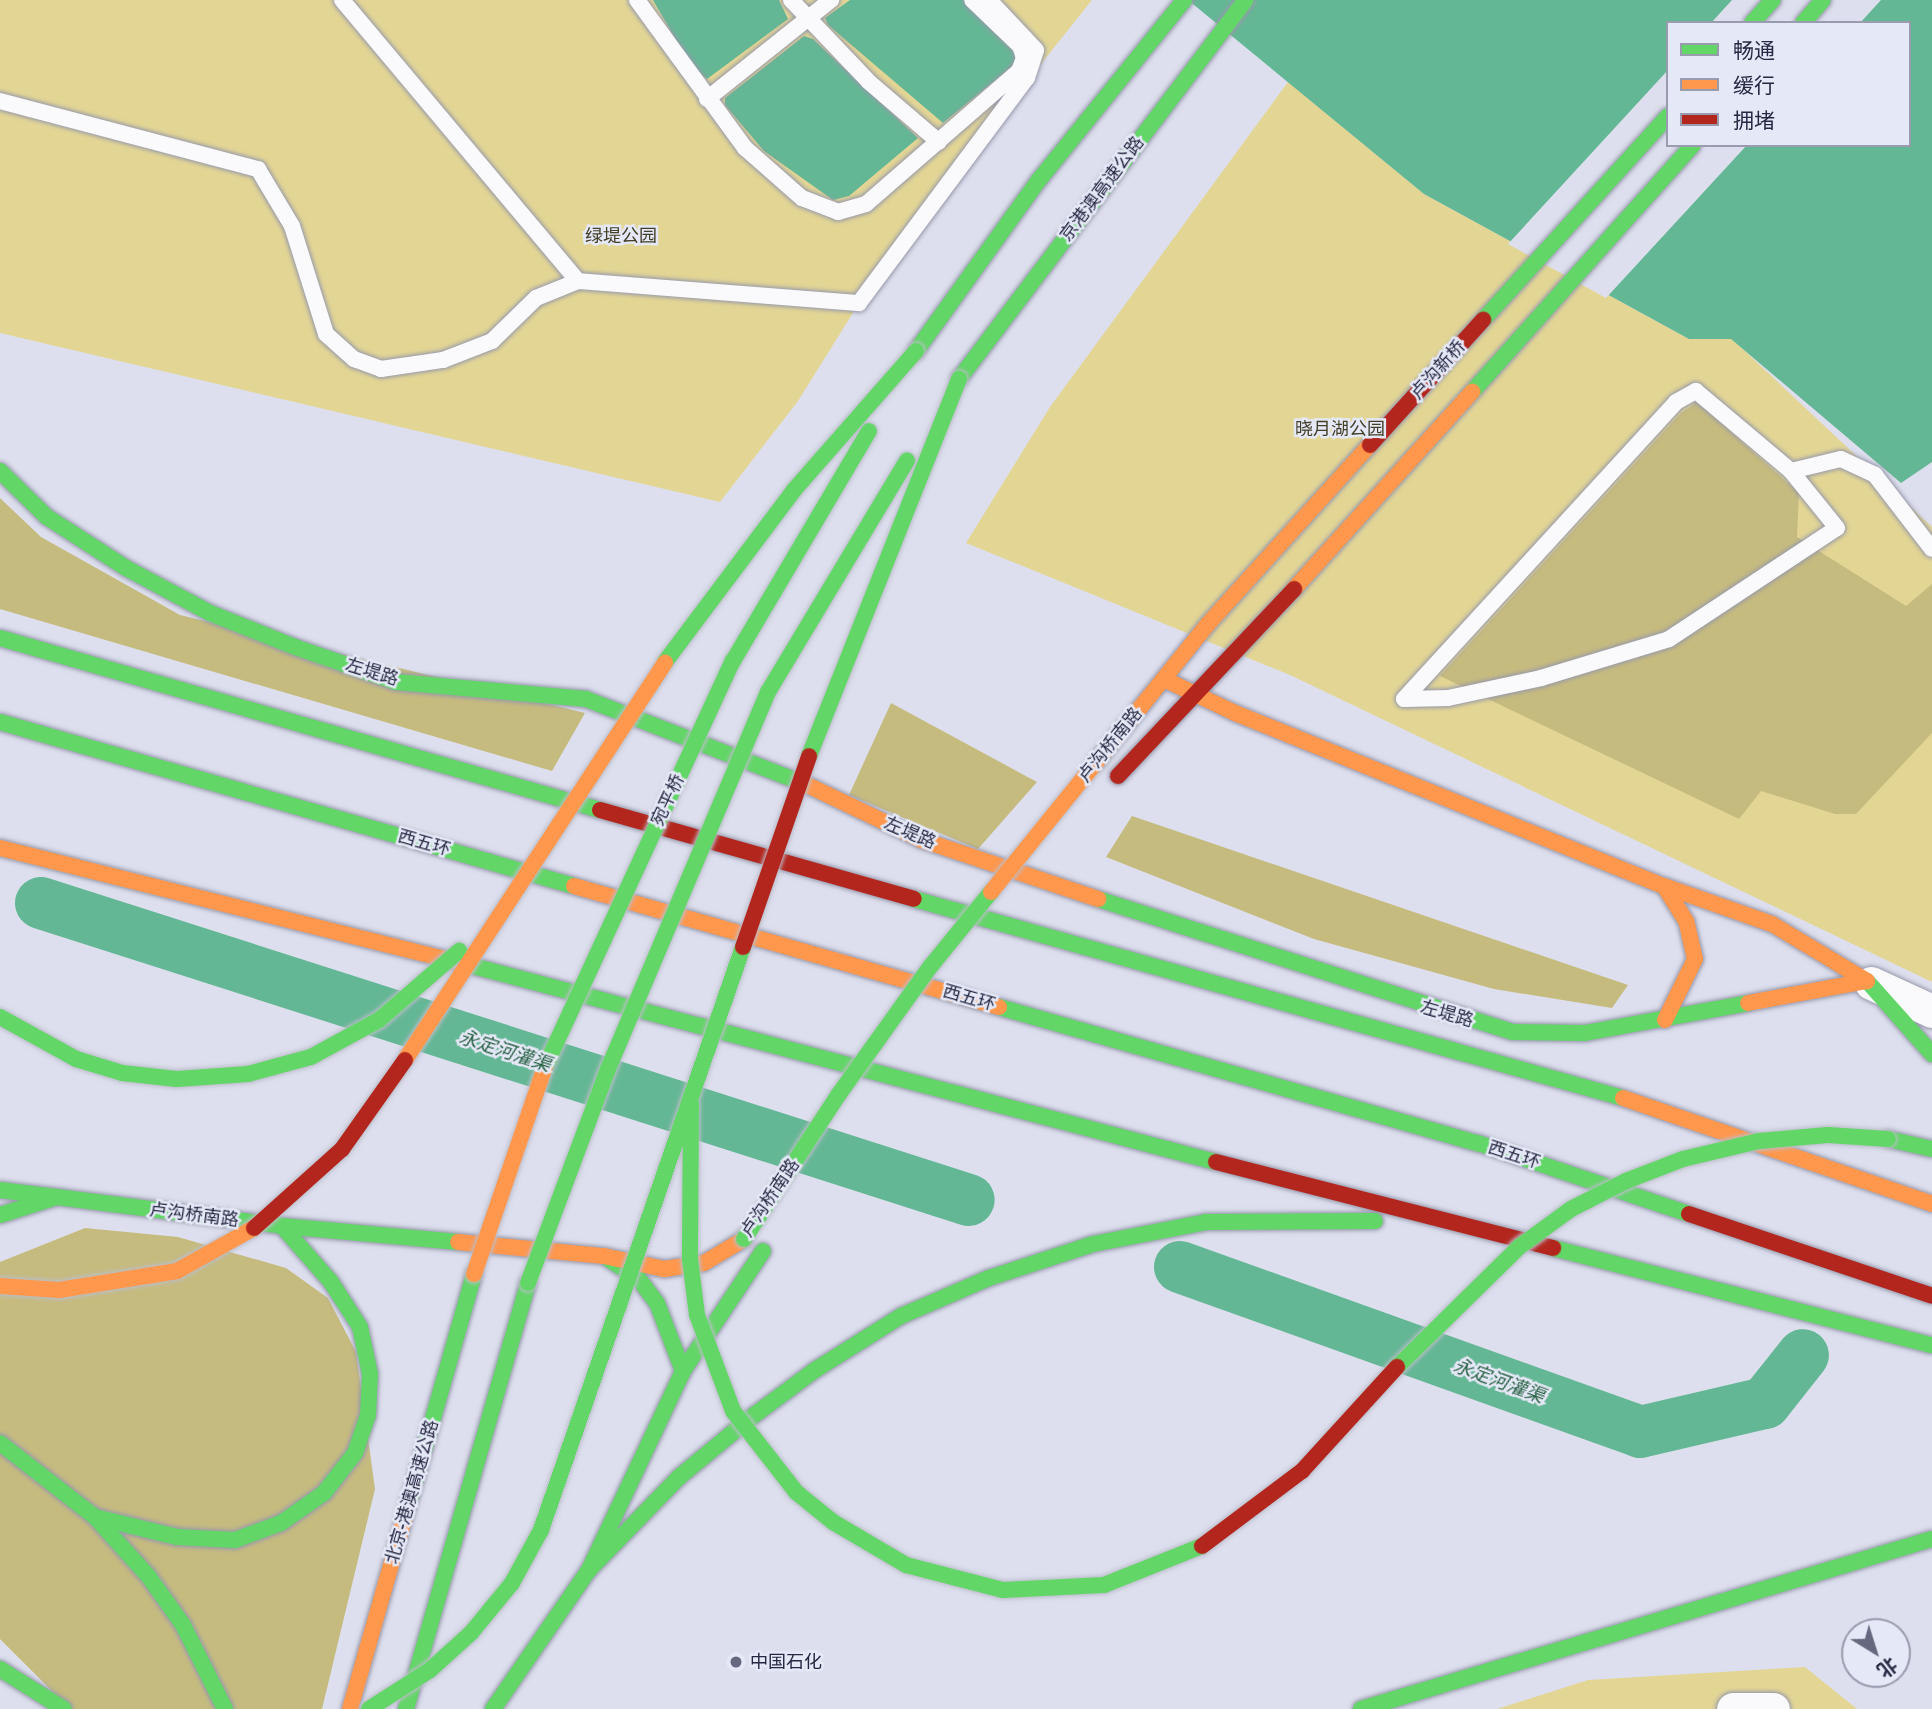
<!DOCTYPE html>
<html>
<head>
<meta charset="utf-8">
<style>
	body { margin:0 }
	#map { position:relative; width:1932px; height:1709px; overflow:hidden; background:#dddfee; font-family:"Archivo Narrow","Noto Sans SC",sans-serif }
	div>[style] { position:absolute }
	[style*='--x'] { left:calc(var(--x)*1px); top:calc(var(--y)*1px); width:calc(var(--w)*1px); rotate:calc(var(--a)*1deg) }
	.green>* { inset:0; background:#e3d695 }
	.forest>* { inset:0; background:#c6bb7f }
	.water>* { inset:0; background:#64b795 }
	.pier>* { inset:0; background:#dddfee }
	.river>* { height:52px; margin:-26px; padding:0 26px; transform-origin:26px; border-radius:26px; background:#64b795 }
	.roads { filter:drop-shadow(0 0 2px #9799ab) drop-shadow(0 0 2px #9799ab) }
	.lane>* { height:16px; margin:-8px; padding:0 8px; transform-origin:8px; border-radius:8px; background:#fafafc }
	.street>* { height:33px; margin:-16.5px; padding:0 16.5px; transform-origin:16.5px; border-radius:16.5px; background:#fafafc }
	.fast>* { height:16px; margin:-8px; padding:0 8px; transform-origin:8px; border-radius:8px; background:#63d668 }
	.slow>* { height:16px; margin:-8px; padding:0 8px; transform-origin:8px; border-radius:8px; background:#ff974d }
	.jam>* { height:16px; margin:-8px; padding:0 8px; transform-origin:8px; border-radius:8px; background:#b3261e }
	.bridges { filter:drop-shadow(0 0 2px #bbbdc8) drop-shadow(0 0 2px #bbbdc8) }
	.fast-bridge>* { height:16px; margin:-8px; padding:0 8px; transform-origin:8px; border-radius:8px; background:#63d668 }
	.slow-bridge>* { height:16px; margin:-8px; padding:0 8px; transform-origin:8px; border-radius:8px; background:#ff974d }
	.jam-bridge>* { height:16px; margin:-8px; padding:0 8px; transform-origin:8px; border-radius:8px; background:#b3261e }
	.dots>* { width:19px; height:19px; translate:-50% -50%; box-sizing:border-box; border:4px solid #e5e8f6; border-radius:50% }
	span { translate:-50% -50%; white-space:nowrap; text-align:center; line-height:1.15; -webkit-text-stroke:5px #e5e8f6; paint-order:stroke }
	.street-label { font-size:18px; color:#262843 }
	.park-label { font-size:18px; color:#433e26 }
	.poi-label { font-size:18px; color:#262843 }
	.left { translate:0 -50%; text-align:left }
	.water-label { font-size:19px; color:#286244; font-style:italic }
	.legend { position:absolute; left:1666px; top:21px; width:245px; height:126px; box-sizing:border-box; background:#e5e8f6; border:2px solid #999bae; margin:0; padding:9px 12px; list-style:none; font-size:21px; color:#262843 }
	.legend li { display:flex; align-items:center; gap:14px; height:35px }
	.legend b { width:35px; border:2px solid #999bae }
	.north { position:absolute; left:1841px; top:1618px; width:70px; height:70px; box-sizing:border-box; background:#e5e8f6; border:2px solid #999bae; border-radius:50%; rotate:142deg; font-size:19px; font-weight:700; line-height:28px; text-align:center; color:#262843 }
	.north::after { content:''; display:block; margin:auto; width:24px; height:32px; background:#66687f; clip-path:polygon(50% 0,100% 100%,50% 72%,0 100%) }
</style>
</head>
<body>
<div id="map">
	<div class="green">
		<i style="clip-path:polygon(0 0,1092px 0,891px 252px,798px 401px,720px 502px,0 333px)"></i>
		<i style="clip-path:polygon(1288px 82px,1424px 194px,1689px 339px,1731px 338px,1932px 527px,1932px 982px,1290px 675px,966px 543px,1050px 407px)"></i>
		<i style="clip-path:polygon(1805px 1667px,1857px 1709px,1497px 1709px,1588px 1680px)"></i>
	</div>
	<div class="forest">
		<i style="clip-path:polygon(1697px 402px,1799px 493px,1797px 537px,1906px 606px,1932px 584px,1932px 733px,1856px 814px,1835px 814px,1761px 791px,1739px 819px,1440px 676px,1681px 413px)"></i>
		<i style="clip-path:polygon(0 498px,41px 537px,180px 615px,585px 713px,552px 771px,0 609px)"></i>
		<i style="clip-path:polygon(891px 703px,1037px 782px,978px 849px,849px 795px)"></i>
		<i style="clip-path:polygon(1132px 816px,1628px 985px,1612px 1008px,1494px 989px,1314px 939px,1106px 857px)"></i>
		<i style="clip-path:polygon(85px 1228px,178px 1237px,286px 1268px,328px 1298px,356px 1352px,375px 1489px,322px 1709px,70px 1709px,0 1639px,0 1262px)"></i>
	</div>
	<div class="water">
		<i style="clip-path:polygon(653px 0,779px 0,788px 19px,707px 79px,691px 66px)"></i>
		<i style="clip-path:polygon(850px 0,963px 0,1021px 59px,943px 123px,828px 25px,825px 18px)"></i>
		<i style="clip-path:polygon(evenodd,1188px 0,1932px 0,1932px 462px,1901px 483px,1731px 339px,1689px 339px,1424px 194px,1188px 0,1668px 23px,1909px 23px,1909px 145px,1668px 145px,1668px 23px)"></i>
		<i style="clip-path:polygon(804px 36px,813px 39px,918px 138px,849px 196px,833px 200px,764px 151px,725px 105px,725px 98px)"></i>
	</div>
	<div class="pier">
		<i style="clip-path:polygon(1732px 0,1881px 0,1860px 23px,1711px 23px)"></i>
		<i style="clip-path:polygon(1668px 70px,1668px 145px,1747px 145px,1606px 298px,1508px 244px)"></i>
	</div>
	<div class="river">
		<i style="--x:41;--y:903;--w:974;--a:17.75"></i>
		<i style="--x:1180;--y:1267;--w:489;--a:19.7"></i>
		<i style="--x:1640;--y:1432;--w:128;--a:-13.1"></i>
		<i style="--x:1765;--y:1403;--w:61;--a:-51.6"></i>
	</div>
	<div class="roads">
		<div class="lane">
			<i style="--x:342;--y:0;--w:367;--a:50"></i>
			<i style="--x:578;--y:281;--w:282;--a:4.5"></i>
			<i style="--x:859;--y:303;--w:281;--a:-53.3"></i>
			<i style="--x:1027;--y:78;--w:29;--a:-72"></i>
			<i style="--x:1036;--y:50;--w:69;--a:-133.2"></i>
			<i style="--x:637;--y:0;--w:183;--a:53.9"></i>
			<i style="--x:745;--y:148;--w:76;--a:41.3"></i>
			<i style="--x:802;--y:198;--w:39;--a:21"></i>
			<i style="--x:838;--y:212;--w:29;--a:-16"></i>
			<i style="--x:866;--y:204;--w:203;--a:-41"></i>
			<i style="--x:1019;--y:71;--w:14;--a:-69"></i>
			<i style="--x:1024;--y:58;--w:13;--a:-108"></i>
			<i style="--x:1020;--y:46;--w:66;--a:-136.2"></i>
			<i style="--x:791;--y:0;--w:113;--a:46.4"></i>
			<i style="--x:869;--y:82;--w:92;--a:40.6"></i>
			<i style="--x:707;--y:99;--w:159;--a:-38.6"></i>
			<i style="--x:0;--y:101;--w:267;--a:14.8"></i>
			<i style="--x:258;--y:169;--w:66;--a:59.2"></i>
			<i style="--x:292;--y:226;--w:113;--a:72.5"></i>
			<i style="--x:326;--y:334;--w:38;--a:42"></i>
			<i style="--x:354;--y:359;--w:29;--a:20"></i>
			<i style="--x:381;--y:369;--w:63;--a:-8.3"></i>
			<i style="--x:443;--y:360;--w:53;--a:-21.2"></i>
			<i style="--x:492;--y:341;--w:62;--a:-44.3"></i>
			<i style="--x:536;--y:298;--w:45;--a:-22"></i>
			<i style="--x:1404;--y:699;--w:403;--a:-47.5"></i>
			<i style="--x:1676;--y:402;--w:23;--a:-29"></i>
			<i style="--x:1696;--y:391;--w:124;--a:40.1"></i>
			<i style="--x:1791;--y:471;--w:51;--a:-13.5"></i>
			<i style="--x:1841;--y:459;--w:38;--a:25"></i>
			<i style="--x:1875;--y:475;--w:93;--a:52.4"></i>
			<i style="--x:1404;--y:699;--w:44;--a:-1.3"></i>
			<i style="--x:1448;--y:698;--w:95;--a:-12.1"></i>
			<i style="--x:1541;--y:678;--w:134;--a:-16.9"></i>
			<i style="--x:1669;--y:639;--w:201;--a:-33.5"></i>
			<i style="--x:1837;--y:528;--w:73;--a:-128.9"></i>
		</div>
		<div class="street">
			<i style="--x:1871;--y:983;--w:67;--a:24.7"></i>
			<i style="--x:1733;--y:1709;--w:40;--a:0"></i>
		</div>
		<div class="fast">
			<i style="--x:1752;--y:23;--w:31;--a:-48"></i>
			<i style="--x:1803;--y:23;--w:30;--a:-49"></i>
			<i style="--x:1483;--y:320;--w:275;--a:-47.8"></i>
			<i style="--x:916;--y:351;--w:211;--a:-54.3"></i>
			<i style="--x:1039;--y:180;--w:231;--a:-51.1"></i>
			<i style="--x:959;--y:379;--w:475;--a:-52.9"></i>
			<i style="--x:1472;--y:392;--w:331;--a:-48.2"></i>
			<i style="--x:0;--y:471;--w:66;--a:44.4"></i>
			<i style="--x:47;--y:517;--w:94;--a:32.8"></i>
			<i style="--x:126;--y:568;--w:95;--a:28.2"></i>
			<i style="--x:210;--y:613;--w:92;--a:21.8"></i>
			<i style="--x:295;--y:647;--w:107;--a:19.1"></i>
			<i style="--x:396;--y:682;--w:191;--a:5.1"></i>
			<i style="--x:586;--y:699;--w:233;--a:21.2"></i>
			<i style="--x:0;--y:638;--w:624;--a:16"></i>
			<i style="--x:0;--y:722;--w:597;--a:15.95"></i>
			<i style="--x:914;--y:899;--w:736;--a:15.68"></i>
			<i style="--x:1098;--y:899;--w:435;--a:17.8"></i>
			<i style="--x:1512;--y:1032;--w:73;--a:0.8"></i>
			<i style="--x:1585;--y:1033;--w:166;--a:-10.4"></i>
			<i style="--x:454;--y:961;--w:788;--a:14.78"></i>
			<i style="--x:1867;--y:981;--w:98;--a:48.3"></i>
			<i style="--x:999;--y:1007;--w:498;--a:15.9"></i>
			<i style="--x:1478;--y:1143;--w:223;--a:18.6"></i>
			<i style="--x:1888;--y:1139;--w:45;--a:12.8"></i>
			<i style="--x:0;--y:1190;--w:57;--a:7"></i>
			<i style="--x:0;--y:1215;--w:60;--a:-17.5"></i>
			<i style="--x:57;--y:1197;--w:227;--a:7.3"></i>
			<i style="--x:282;--y:1226;--w:177;--a:5.2"></i>
			<i style="--x:1553;--y:1248;--w:391;--a:14.4"></i>
			<i style="--x:610;--y:1260;--w:33;--a:33"></i>
			<i style="--x:638;--y:1278;--w:31;--a:53"></i>
			<i style="--x:657;--y:1303;--w:73;--a:69.1"></i>
			<i style="--x:0;--y:1443;--w:120;--a:37.9"></i>
			<i style="--x:95;--y:1517;--w:81;--a:48"></i>
			<i style="--x:149;--y:1577;--w:59;--a:54.7"></i>
			<i style="--x:183;--y:1625;--w:94;--a:63.4"></i>
			<i style="--x:410;--y:1499;--w:234;--a:-74.1"></i>
			<i style="--x:95;--y:1517;--w:84;--a:13.7"></i>
			<i style="--x:177;--y:1537;--w:58;--a:3"></i>
			<i style="--x:235;--y:1540;--w:49;--a:-20.3"></i>
			<i style="--x:281;--y:1523;--w:52;--a:-34.9"></i>
			<i style="--x:324;--y:1493;--w:51;--a:-52.2"></i>
			<i style="--x:355;--y:1453;--w:40;--a:-71.1"></i>
			<i style="--x:368;--y:1415;--w:41;--a:-87.2"></i>
			<i style="--x:370;--y:1374;--w:48;--a:-102"></i>
			<i style="--x:360;--y:1327;--w:54;--a:-122.8"></i>
			<i style="--x:331;--y:1282;--w:74;--a:-131.2"></i>
			<i style="--x:589;--y:1570;--w:128;--a:-45.9"></i>
			<i style="--x:678;--y:1478;--w:92;--a:-39.7"></i>
			<i style="--x:749;--y:1419;--w:82;--a:-36.6"></i>
			<i style="--x:815;--y:1370;--w:102;--a:-32.1"></i>
			<i style="--x:901;--y:1316;--w:96;--a:-23.4"></i>
			<i style="--x:989;--y:1278;--w:109;--a:-18.1"></i>
			<i style="--x:1093;--y:1244;--w:115;--a:-11"></i>
			<i style="--x:1206;--y:1222;--w:169;--a:-0.3"></i>
			<i style="--x:0;--y:1669;--w:75;--a:32"></i>
			<i style="--x:406;--y:1709;--w:443;--a:-74"></i>
			<i style="--x:493;--y:1709;--w:169;--a:-55.4"></i>
			<i style="--x:589;--y:1570;--w:220;--a:-64.7"></i>
			<i style="--x:683;--y:1371;--w:144;--a:-56.3"></i>
			<i style="--x:1361;--y:1709;--w:596;--a:-16.58"></i>
		</div>
		<div class="slow">
			<i style="--x:1294;--y:589;--w:266;--a:-47.9"></i>
			<i style="--x:1168;--y:681;--w:74;--a:25.5"></i>
			<i style="--x:1235;--y:713;--w:463;--a:22"></i>
			<i style="--x:1097;--y:761;--w:176;--a:-51"></i>
			<i style="--x:1208;--y:624;--w:241;--a:-47.9"></i>
			<i style="--x:803;--y:783;--w:132;--a:25.6"></i>
			<i style="--x:922;--y:840;--w:186;--a:18.5"></i>
			<i style="--x:0;--y:848;--w:468;--a:14"></i>
			<i style="--x:574;--y:886;--w:442;--a:15.9"></i>
			<i style="--x:1748;--y:1003;--w:121;--a:-10.5"></i>
			<i style="--x:1665;--y:1020;--w:68;--a:-63.8"></i>
			<i style="--x:1695;--y:959;--w:39;--a:-103"></i>
			<i style="--x:1686;--y:921;--w:41;--a:-122.2"></i>
			<i style="--x:1664;--y:886;--w:114;--a:19.4"></i>
			<i style="--x:1772;--y:924;--w:111;--a:31"></i>
			<i style="--x:1623;--y:1098;--w:327;--a:18.9"></i>
			<i style="--x:458;--y:1242;--w:147;--a:5.5"></i>
			<i style="--x:604;--y:1256;--w:61;--a:12.2"></i>
			<i style="--x:664;--y:1269;--w:40;--a:-8.5"></i>
			<i style="--x:704;--y:1263;--w:47;--a:-31"></i>
			<i style="--x:350;--y:1709;--w:218;--a:-74.1"></i>
		</div>
		<div class="jam">
			<i style="--x:1370;--y:445;--w:169;--a:-47.9"></i>
			<i style="--x:1118;--y:776;--w:257;--a:-46.7"></i>
			<i style="--x:600;--y:810;--w:326;--a:15.8"></i>
			<i style="--x:1216;--y:1162;--w:348;--a:14.3"></i>
			<i style="--x:1689;--y:1214;--w:256;--a:18.6"></i>
		</div>
	</div>
	<div class="bridges">
		<div class="fast-bridge">
			<i style="--x:665;--y:662;--w:215;--a:-53.1"></i>
			<i style="--x:794;--y:490;--w:185;--a:-48.7"></i>
			<i style="--x:809;--y:756;--w:406;--a:-68.3"></i>
			<i style="--x:0;--y:1017;--w:87;--a:28.9"></i>
			<i style="--x:76;--y:1059;--w:48;--a:16.9"></i>
			<i style="--x:122;--y:1073;--w:55;--a:6.2"></i>
			<i style="--x:177;--y:1079;--w:71;--a:-4"></i>
			<i style="--x:248;--y:1074;--w:65;--a:-15.1"></i>
			<i style="--x:311;--y:1057;--w:77;--a:-28.6"></i>
			<i style="--x:379;--y:1020;--w:106;--a:-40.8"></i>
			<i style="--x:545;--y:1067;--w:447;--a:-65.2"></i>
			<i style="--x:733;--y:661;--w:267;--a:-59.4"></i>
			<i style="--x:691;--y:1104;--w:155;--a:90.4"></i>
			<i style="--x:690;--y:1259;--w:56;--a:82.9"></i>
			<i style="--x:697;--y:1315;--w:103;--a:69.4"></i>
			<i style="--x:733;--y:1411;--w:103;--a:52.1"></i>
			<i style="--x:796;--y:1492;--w:48;--a:39"></i>
			<i style="--x:833;--y:1522;--w:85;--a:30.5"></i>
			<i style="--x:906;--y:1565;--w:100;--a:14.5"></i>
			<i style="--x:1003;--y:1590;--w:101;--a:-2.8"></i>
			<i style="--x:1104;--y:1585;--w:105;--a:-21.7"></i>
			<i style="--x:744;--y:1239;--w:173;--a:-56.8"></i>
			<i style="--x:839;--y:1094;--w:156;--a:-54.4"></i>
			<i style="--x:930;--y:967;--w:97;--a:-50.9"></i>
			<i style="--x:528;--y:1283;--w:228;--a:-69.5"></i>
			<i style="--x:608;--y:1069;--w:410;--a:-67"></i>
			<i style="--x:768;--y:692;--w:270;--a:-59"></i>
			<i style="--x:1397;--y:1367;--w:171;--a:-44.5"></i>
			<i style="--x:1519;--y:1247;--w:64;--a:-36.2"></i>
			<i style="--x:1571;--y:1209;--w:62;--a:-27"></i>
			<i style="--x:1626;--y:1181;--w:61;--a:-21.1"></i>
			<i style="--x:1683;--y:1159;--w:78;--a:-13.3"></i>
			<i style="--x:1759;--y:1141;--w:69;--a:-5"></i>
			<i style="--x:1828;--y:1135;--w:60;--a:3.8"></i>
			<i style="--x:369;--y:1709;--w:72;--a:-32.6"></i>
			<i style="--x:430;--y:1670;--w:55;--a:-42.1"></i>
			<i style="--x:471;--y:1633;--w:65;--a:-50.6"></i>
			<i style="--x:512;--y:1583;--w:60;--a:-61.3"></i>
			<i style="--x:541;--y:1530;--w:617;--a:-70.89"></i>
		</div>
		<div class="slow-bridge">
			<i style="--x:991;--y:892;--w:169;--a:-51"></i>
			<i style="--x:405;--y:1060;--w:475;--a:-56.8"></i>
			<i style="--x:474;--y:1274;--w:219;--a:-71.1"></i>
			<i style="--x:0;--y:1286;--w:59;--a:3.9"></i>
			<i style="--x:59;--y:1290;--w:120;--a:-9.1"></i>
			<i style="--x:177;--y:1271;--w:88;--a:-29.2"></i>
		</div>
		<div class="jam-bridge">
			<i style="--x:743;--y:947;--w:202;--a:-70.9"></i>
			<i style="--x:254;--y:1228;--w:118;--a:-41.9"></i>
			<i style="--x:342;--y:1149;--w:109;--a:-54.7"></i>
			<i style="--x:1202;--y:1546;--w:125;--a:-36.9"></i>
			<i style="--x:1302;--y:1471;--w:141;--a:-47.6"></i>
		</div>
	</div>
	<div class="dots">
		<i style="left:736px;top:1662px;background:#66687f"></i>
	</div>
	<div class="street-label">
		<span style="left:1102px;top:189px;rotate:-53deg">京港澳高速公路</span>
		<span style="left:1438px;top:370px;rotate:-48deg">卢沟新桥</span>
		<span style="left:372px;top:672px;rotate:17deg">左堤路</span>
		<span style="left:1110px;top:745px;rotate:-51deg">卢沟桥南路</span>
		<span style="left:668px;top:800px;rotate:-65deg">宛平桥</span>
		<span style="left:910px;top:833px;rotate:23deg">左堤路</span>
		<span style="left:424px;top:843px;rotate:16deg">西五环</span>
		<span style="left:969px;top:998px;rotate:16deg">西五环</span>
		<span style="left:1447px;top:1014px;rotate:16deg">左堤路</span>
		<span style="left:1514px;top:1155px;rotate:18deg">西五环</span>
		<span style="left:770px;top:1198px;rotate:-56deg">卢沟桥南路</span>
		<span style="left:194px;top:1215px;rotate:7deg">卢沟桥南路</span>
		<span style="left:412px;top:1492px;rotate:-74deg">北京-港澳高速公路</span>
	</div>
	<div class="park-label">
		<span style="left:621px;top:236px">绿堤公园</span>
		<span style="left:1340px;top:429px">晓月湖公园</span>
	</div>
	<div class="poi-label">
		<span class="left" style="left:750px;top:1662px">中国石化</span>
	</div>
	<div class="water-label">
		<span style="left:505px;top:1051px;rotate:18deg">永定河灌渠</span>
		<span style="left:1499px;top:1381px;rotate:20deg">永定河灌渠</span>
	</div>
	<ul class="legend">
	<li><b style="height:9px;background:#63d668"></b>畅通</li>
	<li><b style="height:9px;background:#ff974d"></b>缓行</li>
	<li><b style="height:9px;background:#b3261e"></b>拥堵</li>
	</ul>
	<div class="north">北</div>
</div>
</body>
</html>
